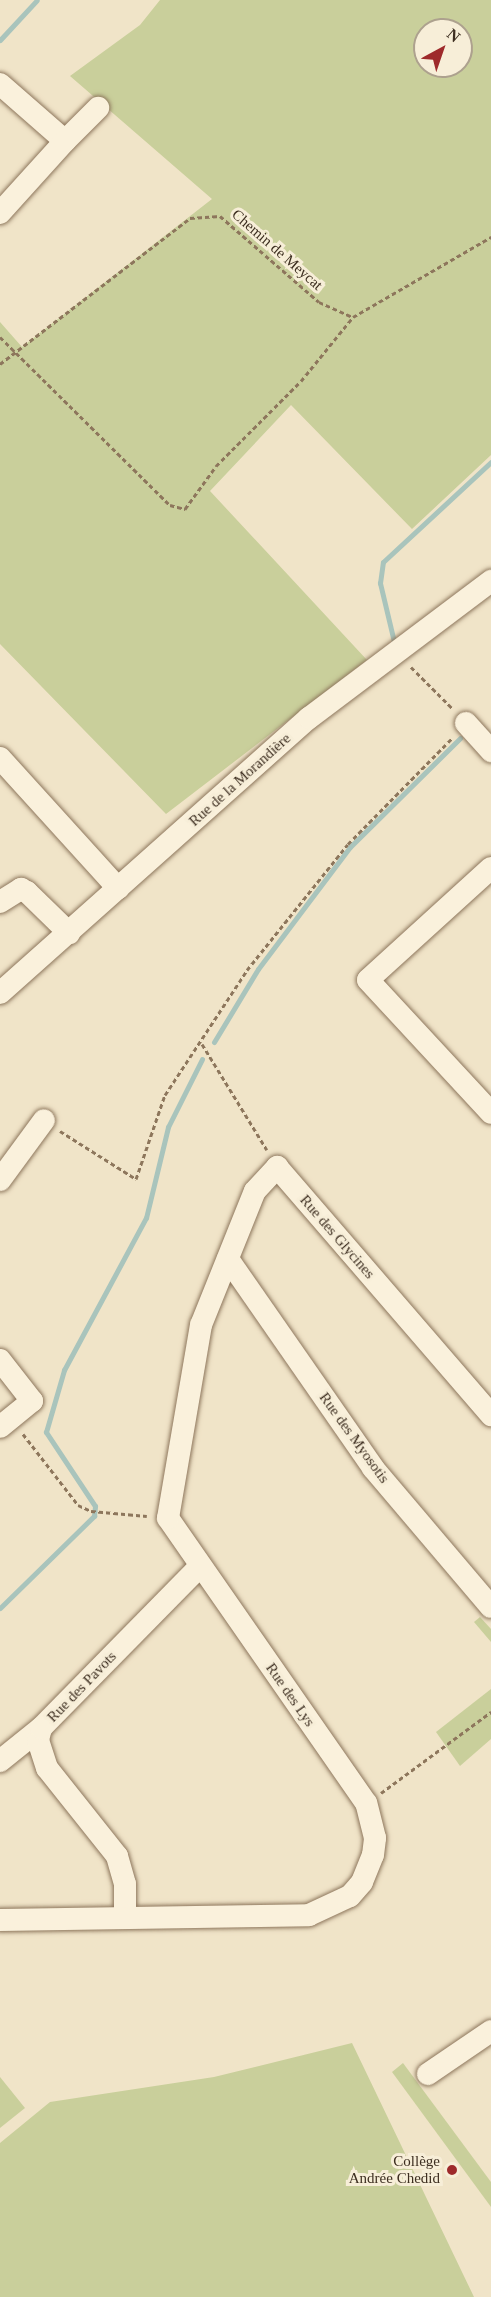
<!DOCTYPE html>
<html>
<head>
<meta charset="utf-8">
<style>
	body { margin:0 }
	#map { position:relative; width:491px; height:2297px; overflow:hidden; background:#f0e4c8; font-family:"Times New Roman",serif }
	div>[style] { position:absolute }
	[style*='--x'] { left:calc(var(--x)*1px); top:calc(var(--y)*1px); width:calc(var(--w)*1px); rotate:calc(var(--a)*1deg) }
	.green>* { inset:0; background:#c9cf9b }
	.stream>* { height:5px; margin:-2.5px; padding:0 2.5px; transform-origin:2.5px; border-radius:2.5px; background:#a9c4bc }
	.path>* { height:3px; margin-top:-1.5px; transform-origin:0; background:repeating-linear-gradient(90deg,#8d765c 0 4.5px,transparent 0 7.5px) }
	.roads { filter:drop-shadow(0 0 2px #8d765c) drop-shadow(0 0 2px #8d765c) }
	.minor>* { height:22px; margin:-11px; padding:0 11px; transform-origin:11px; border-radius:11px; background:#faf1dc }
	.dots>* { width:16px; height:16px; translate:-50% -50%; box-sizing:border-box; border:3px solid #f7eed8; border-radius:50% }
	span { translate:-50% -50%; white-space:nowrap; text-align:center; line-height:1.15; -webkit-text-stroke:6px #f7eed8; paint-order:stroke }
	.street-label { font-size:15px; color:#3d2e20 }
	.poi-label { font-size:15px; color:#3d2e20 }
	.right { translate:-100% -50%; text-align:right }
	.north { position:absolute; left:413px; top:18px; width:60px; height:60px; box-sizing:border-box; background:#f7eed8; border:2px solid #ada18e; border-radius:50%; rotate:40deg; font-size:16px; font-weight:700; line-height:24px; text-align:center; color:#3d2e20 }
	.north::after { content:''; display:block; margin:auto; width:21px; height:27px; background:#9e2a2b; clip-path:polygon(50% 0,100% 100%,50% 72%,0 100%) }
</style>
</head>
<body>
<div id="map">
	<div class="green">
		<i style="clip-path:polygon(evenodd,160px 0,491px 0,491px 455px,412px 529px,291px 405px,210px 491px,367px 660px,166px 814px,0 644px,0 322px,22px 347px,212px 199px,70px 76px,140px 25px,160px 0,425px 30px,461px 30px,461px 66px,425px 66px,425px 30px)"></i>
		<i style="clip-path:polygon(480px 1617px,491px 1629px,491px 1642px,474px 1622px)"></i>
		<i style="clip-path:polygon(491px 1689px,491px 1739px,460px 1766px,436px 1732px)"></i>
		<i style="clip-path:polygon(352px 2043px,474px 2297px,0 2297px,0 2143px,50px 2102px,214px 2077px)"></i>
		<i style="clip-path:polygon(403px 2063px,491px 2182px,491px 2207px,392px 2072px)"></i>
		<i style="clip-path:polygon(0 2077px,25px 2108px,0 2128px)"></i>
	</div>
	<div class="stream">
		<i style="--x:0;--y:40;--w:54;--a:-47.2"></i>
		<i style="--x:395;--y:646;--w:65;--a:-103.4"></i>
		<i style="--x:380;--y:583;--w:21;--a:-82"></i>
		<i style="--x:383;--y:562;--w:147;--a:-42.8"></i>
		<i style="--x:214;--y:1042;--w:85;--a:-58.9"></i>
		<i style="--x:258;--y:969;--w:153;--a:-53"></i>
		<i style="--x:350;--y:847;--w:155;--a:-44.7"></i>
		<i style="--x:0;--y:1608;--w:132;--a:-44.4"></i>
		<i style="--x:94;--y:1516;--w:10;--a:-84"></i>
		<i style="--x:95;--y:1506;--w:89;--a:-123.5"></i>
		<i style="--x:46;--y:1432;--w:65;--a:-73.8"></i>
		<i style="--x:64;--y:1370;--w:173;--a:-61.7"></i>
		<i style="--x:146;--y:1218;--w:94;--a:-76.4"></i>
		<i style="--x:168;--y:1127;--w:76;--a:-63.4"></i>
	</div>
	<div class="path">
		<i style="--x:0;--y:337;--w:239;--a:44.7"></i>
		<i style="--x:170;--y:505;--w:16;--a:15"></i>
		<i style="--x:185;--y:509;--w:53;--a:-54.2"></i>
		<i style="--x:216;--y:466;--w:120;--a:-45"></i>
		<i style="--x:301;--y:381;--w:82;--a:-50.9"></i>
		<i style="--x:0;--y:364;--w:240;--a:-37.5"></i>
		<i style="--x:190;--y:218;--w:30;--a:-4"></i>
		<i style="--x:220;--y:216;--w:131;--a:41"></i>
		<i style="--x:319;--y:302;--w:37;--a:24"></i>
		<i style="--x:353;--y:317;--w:160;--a:-30.1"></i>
		<i style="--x:411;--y:667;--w:59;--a:45"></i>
		<i style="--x:202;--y:1044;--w:124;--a:58.5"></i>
		<i style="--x:60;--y:1131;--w:90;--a:32.3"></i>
		<i style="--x:136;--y:1179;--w:89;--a:-71"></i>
		<i style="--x:165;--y:1095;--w:149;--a:-56.7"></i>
		<i style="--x:247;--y:970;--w:161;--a:-51.3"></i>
		<i style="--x:348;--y:844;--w:148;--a:-45.5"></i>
		<i style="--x:23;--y:1434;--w:90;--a:52.2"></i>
		<i style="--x:78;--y:1505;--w:14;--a:25"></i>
		<i style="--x:91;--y:1511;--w:56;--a:5.1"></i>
		<i style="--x:381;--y:1793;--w:137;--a:-36.4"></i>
	</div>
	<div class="roads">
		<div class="minor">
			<i style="--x:0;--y:84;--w:86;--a:41.2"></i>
			<i style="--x:65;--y:141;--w:97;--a:132.1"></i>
			<i style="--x:65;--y:141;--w:47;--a:-45"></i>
			<i style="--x:466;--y:723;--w:38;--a:48"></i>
			<i style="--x:0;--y:758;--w:176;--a:47.8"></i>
			<i style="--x:491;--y:868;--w:166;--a:137.7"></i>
			<i style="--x:368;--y:980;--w:181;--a:47.2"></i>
			<i style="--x:0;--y:902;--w:25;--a:-32"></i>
			<i style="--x:21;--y:889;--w:7;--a:27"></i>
			<i style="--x:27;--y:892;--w:59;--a:44.3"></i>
			<i style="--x:0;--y:993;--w:414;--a:-41.7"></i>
			<i style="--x:309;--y:718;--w:228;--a:-37"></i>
			<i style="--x:0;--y:1180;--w:74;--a:-53.7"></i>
			<i style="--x:228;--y:1259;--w:254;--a:55.2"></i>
			<i style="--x:373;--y:1468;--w:182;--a:49.7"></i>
			<i style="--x:0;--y:1360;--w:52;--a:52"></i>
			<i style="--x:32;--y:1401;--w:41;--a:140.9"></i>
			<i style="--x:0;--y:1761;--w:53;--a:-38.8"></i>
			<i style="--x:125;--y:1917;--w:33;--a:-90"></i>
			<i style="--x:125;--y:1884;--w:29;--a:-106"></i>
			<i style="--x:117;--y:1856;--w:112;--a:-128.5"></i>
			<i style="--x:47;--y:1768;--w:29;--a:-108"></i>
			<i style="--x:38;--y:1740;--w:12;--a:-76"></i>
			<i style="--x:41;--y:1728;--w:226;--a:-45.5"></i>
			<i style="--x:0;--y:1920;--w:309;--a:-0.9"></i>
			<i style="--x:309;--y:1915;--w:45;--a:-24.9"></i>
			<i style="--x:350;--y:1896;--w:18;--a:-49"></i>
			<i style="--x:362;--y:1882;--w:29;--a:-68"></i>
			<i style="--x:373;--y:1855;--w:17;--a:-83"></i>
			<i style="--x:375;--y:1838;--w:36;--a:-104"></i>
			<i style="--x:366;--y:1803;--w:347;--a:-124.8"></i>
			<i style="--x:168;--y:1518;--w:196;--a:-80.3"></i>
			<i style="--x:201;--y:1325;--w:144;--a:-68.1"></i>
			<i style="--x:255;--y:1191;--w:33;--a:-47"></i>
			<i style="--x:277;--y:1167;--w:328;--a:49.2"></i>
			<i style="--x:428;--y:2074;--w:76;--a:-34.3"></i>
		</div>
	</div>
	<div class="dots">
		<i style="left:452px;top:2170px;background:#9e2a2b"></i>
	</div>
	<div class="street-label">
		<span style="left:277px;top:250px;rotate:41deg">Chemin de Meycat</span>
		<span style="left:240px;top:780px;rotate:-42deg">Rue de la Morandière</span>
		<span style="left:337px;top:1237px;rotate:49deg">Rue des Glycines</span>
		<span style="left:354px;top:1438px;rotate:54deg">Rue des Myosotis</span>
		<span style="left:82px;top:1687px;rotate:-46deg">Rue des Pavots</span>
		<span style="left:290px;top:1695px;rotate:55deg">Rue des Lys</span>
	</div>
	<div class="poi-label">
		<span class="right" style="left:440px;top:2170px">Collège<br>Andrée Chedid</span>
	</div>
	<div class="north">N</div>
</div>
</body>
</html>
